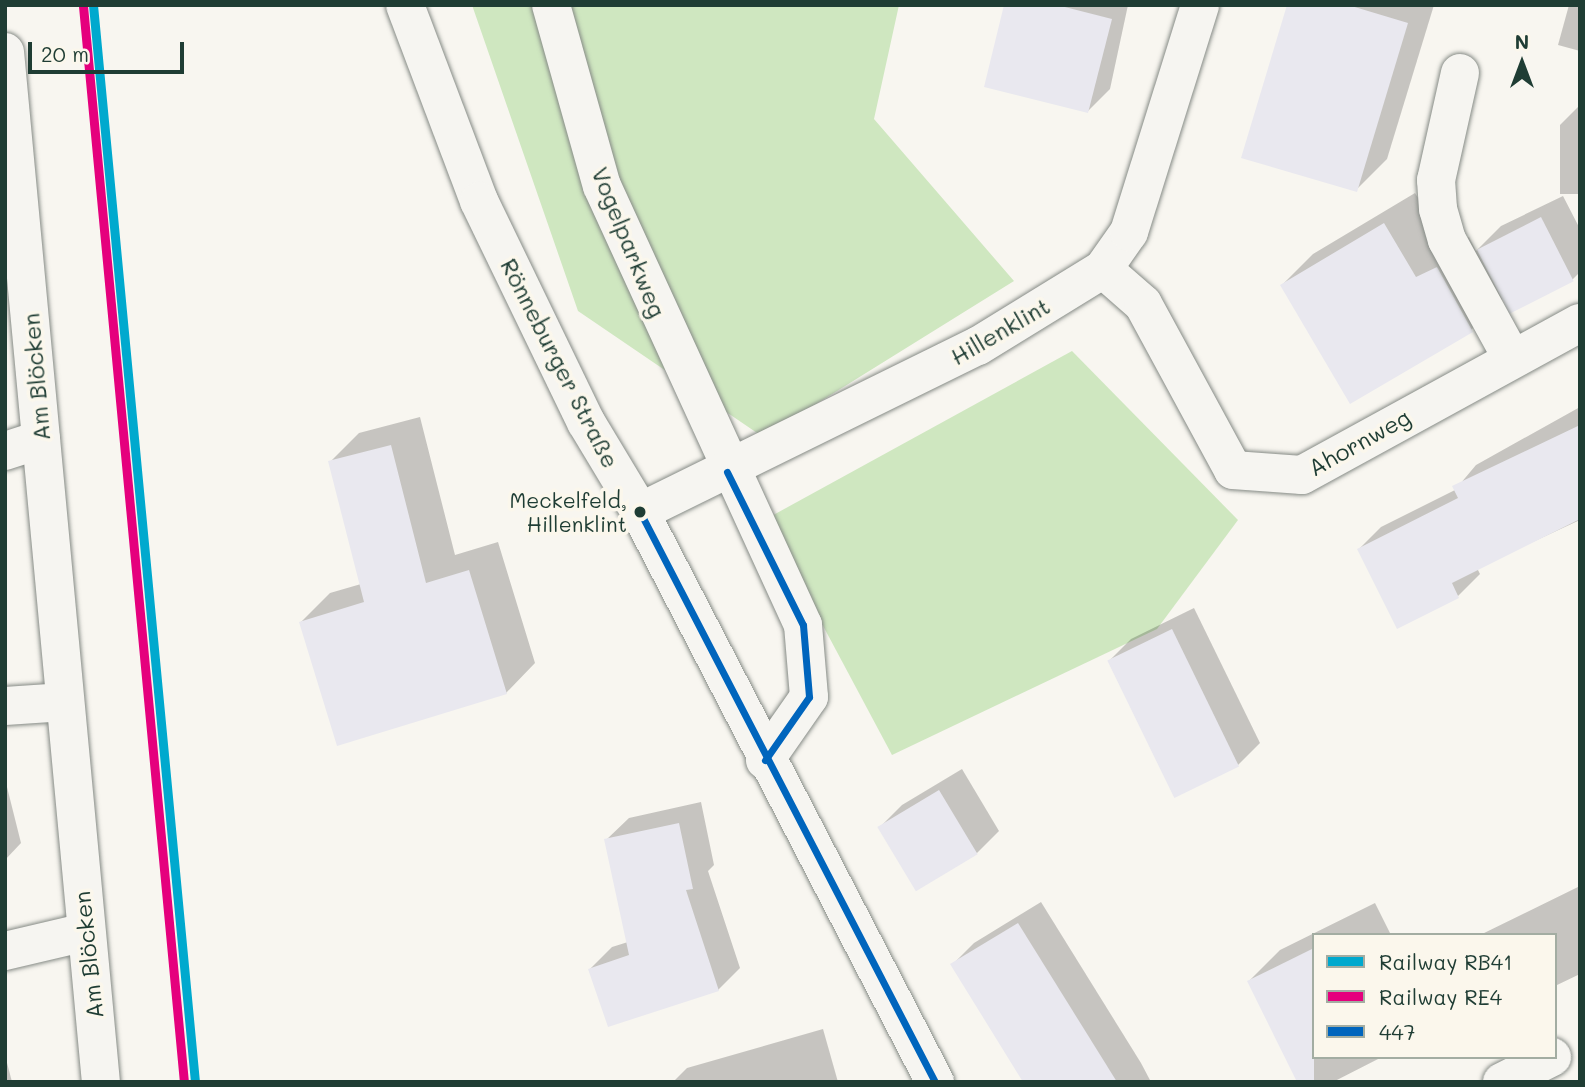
<!DOCTYPE html>
<html>
<head>
<meta charset="utf-8">
<style>
	body { margin:0 }
	#map { position:relative; width:1585px; height:1087px; overflow:hidden; background:#f8f6f0; font-family:Mali,sans-serif }
	div>[style] { position:absolute }
	[style*='--x'] { left:calc(var(--x)*1px); top:calc(var(--y)*1px); width:calc(var(--w)*1px); rotate:calc(var(--a)*1deg) }
	.green>* { inset:0; background:#cfe7c0 }
	.shadow>* { inset:0; background:#0003 }
	.building>* { inset:0; background:#e9e8ef; transform-origin:0 0 }
	.roads { filter:drop-shadow(0 0 2px #868b86) drop-shadow(0 0 2px #868b86) }
	.minor>* { height:38px; margin:-19px; padding:0 19px; transform-origin:19px; border-radius:19px; background:#f6f5f1 }
	.bus-1>* { height:7px; margin:-3.5px; padding:0 3.5px; transform-origin:3.5px; border-radius:3.5px; background:#0065bd }
	.rail-1>* { height:9px; margin:-4.5px; padding:0 4.5px; transform-origin:4.5px; border-radius:4.5px; background:#00a9ce }
	.rail-2>* { height:9px; margin:-4.5px; padding:0 4.5px; transform-origin:4.5px; border-radius:4.5px; background:#e5007d }
	.dots>* { width:19px; height:19px; translate:-50% -50%; box-sizing:border-box; border:4px solid #fbf7ec; border-radius:50% }
	span { translate:-50% -50%; white-space:nowrap; text-align:center; line-height:1.15; -webkit-text-stroke:7px #fbf7ec; paint-order:stroke }
	.bus-label { font-size:21px; color:#1f3d34 }
	.right { translate:-100% -50%; text-align:right }
	.street-label { font-size:23px; color:#1f3d34 }
	.frame { position:absolute; inset:0; border:7px solid #1f3d34; pointer-events:none }
	.legend { position:absolute; left:1312px; top:933px; width:245px; height:126px; box-sizing:border-box; background:#fbf7ec; border:2px solid #a3ada2; margin:0; padding:9px 12px; list-style:none; font-size:21px; color:#1f3d34 }
	.legend li { display:flex; align-items:center; gap:14px; height:35px }
	.legend b { width:35px; border:2px solid #a3ada2 }
	.north { position:absolute; left:1487px; top:28px; width:70px; height:70px; -webkit-text-stroke:5px #fbf7ec; paint-order:stroke; rotate:0deg; font-size:19px; font-weight:700; line-height:28px; text-align:center; color:#1f3d34 }
	.north::after { content:''; display:block; margin:auto; width:24px; height:32px; background:#1f3d34; clip-path:polygon(50% 0,100% 100%,50% 72%,0 100%) }
	.scale { position:absolute; left:28px; top:42px; width:156px; height:32px; box-sizing:border-box; border:4px solid #1f3d34; border-top:0; padding-left:9px; font-size:21px; line-height:24px; white-space:nowrap; color:#1f3d34; -webkit-text-stroke:5px #fbf7ec; paint-order:stroke }
</style>
</head>
<body>
<div id="map">
	<div class="green">
		<i style="clip-path:polygon(472px 5px,899px 5px,874px 119px,1014px 281px,763px 437px,578px 311px)"></i>
		<i style="clip-path:polygon(1072px 351px,1238px 520px,1157px 629px,892px 755px,766px 519px)"></i>
	</div>
	<div class="shadow">
		<i style="clip-path:polygon(1006px 5px,1128px 5px,1110px 89px,1088px 111px)"></i>
		<i style="clip-path:polygon(1289px 5px,1434px 5px,1387px 159px,1356px 190px)"></i>
		<i style="clip-path:polygon(1569px 5px,1580px 5px,1580px 51px,1558px 45px)"></i>
		<i style="clip-path:polygon(1580px 105px,1580px 194px,1560px 194px,1560px 125px)"></i>
		<i style="clip-path:polygon(1415px 193px,1448px 247px,1469px 237px,1476px 251px,1501px 226px,1563px 196px,1580px 229px,1580px 272px,1572px 280px,1505px 297px,1471px 330px,1282px 285px,1313px 254px)"></i>
		<i style="clip-path:polygon(1580px 407px,1580px 520px,1477px 568px,1480px 574px,1458px 596px,1359px 549px,1381px 527px,1455px 490px,1476px 465px)"></i>
		<i style="clip-path:polygon(420px 417px,455px 555px,498px 542px,535px 663px,506px 693px,301px 622px,330px 593px,361px 584px,330px 462px,359px 433px)"></i>
		<i style="clip-path:polygon(1194px 608px,1260px 743px,1238px 765px,1109px 661px,1131px 639px)"></i>
		<i style="clip-path:polygon(962px 769px,999px 831px,977px 853px,880px 827px,902px 805px)"></i>
		<i style="clip-path:polygon(5px 779px,21px 843px,5px 860px)"></i>
		<i style="clip-path:polygon(701px 802px,714px 865px,708px 871px,740px 968px,718px 990px,590px 969px,612px 947px,628px 942px,606px 840px,629px 818px)"></i>
		<i style="clip-path:polygon(1580px 886px,1580px 974px,1555px 986px,1555px 935px,1480px 935px)"></i>
		<i style="clip-path:polygon(1041px 902px,1141px 1063px,1151px 1082px,1035px 1082px,952px 965px,974px 943px)"></i>
		<i style="clip-path:polygon(1375px 903px,1391px 935px,1314px 935px,1314px 1057px,1382px 1057px,1333px 1082px,1299px 1082px,1249px 981px,1280px 950px)"></i>
		<i style="clip-path:polygon(823px 1029px,838px 1082px,673px 1082px,687px 1068px)"></i>
		<i style="clip-path:polygon(5px 1055px,12px 1082px,5px 1082px)"></i>
	</div>
	<div class="building">
		<i style="clip-path:polygon(1004px 5px,1057px 5px,1112px 19px,1088px 113px,984px 87px)"></i>
		<i style="clip-path:polygon(1287px 5px,1348px 5px,1408px 23px,1357px 192px,1241px 158px)"></i>
		<i style="left:1541px;top:217px;width:72px;height:72px;rotate:63deg"></i>
		<i style="clip-path:polygon(1384px 223px,1416px 277px,1437px 267px,1473px 332px,1350px 404px,1280px 285px)"></i>
		<i style="clip-path:polygon(1580px 425px,1580px 519px,1452px 583px,1459px 598px,1397px 629px,1357px 549px,1458px 498px,1452px 486px)"></i>
		<i style="clip-path:polygon(391px 445px,426px 583px,469px 570px,507px 694px,337px 746px,299px 622px,364px 602px,328px 461px)"></i>
		<i style="left:1172px;top:629px;width:153px;height:72px;rotate:64deg"></i>
		<i style="left:939px;top:790px;width:75px;height:72px;rotate:59deg"></i>
		<i style="clip-path:polygon(679px 823px,693px 889px,686px 890px,719px 991px,608px 1027px,588px 969px,629px 955px,604px 839px)"></i>
		<i style="clip-path:polygon(1018px 923px,1117px 1082px,1023px 1082px,950px 964px)"></i>
		<i style="clip-path:polygon(1314px 948px,1314px 1082px,1297px 1082px,1247px 981px)"></i>
	</div>
	<div class="roads">
		<div class="minor">
			<i style="--x:405;--y:5;--w:210;--a:69.3"></i>
			<i style="--x:479;--y:201;--w:246;--a:64.2"></i>
			<i style="--x:586;--y:422;--w:105;--a:59"></i>
			<i style="--x:640;--y:512;--w:642;--a:62.64"></i>
			<i style="--x:551;--y:5;--w:188;--a:74.3"></i>
			<i style="--x:602;--y:186;--w:483;--a:65.4"></i>
			<i style="--x:803;--y:625;--w:72;--a:85.2"></i>
			<i style="--x:809;--y:697;--w:77;--a:124.9"></i>
			<i style="--x:5;--y:52;--w:1034;--a:84.68"></i>
			<i style="--x:1460;--y:73;--w:110;--a:102.6"></i>
			<i style="--x:1436;--y:180;--w:29;--a:86"></i>
			<i style="--x:1438;--y:209;--w:32;--a:74"></i>
			<i style="--x:1447;--y:240;--w:135;--a:61.2"></i>
			<i style="--x:1103;--y:269;--w:53;--a:41.2"></i>
			<i style="--x:1143;--y:304;--w:189;--a:61.5"></i>
			<i style="--x:1233;--y:470;--w:69;--a:4.1"></i>
			<i style="--x:1302;--y:475;--w:317;--a:-28.7"></i>
			<i style="--x:5;--y:451;--w:38;--a:-18"></i>
			<i style="--x:640;--y:512;--w:377;--a:-26.2"></i>
			<i style="--x:978;--y:346;--w:147;--a:-31.6"></i>
			<i style="--x:1103;--y:269;--w:45;--a:-54.9"></i>
			<i style="--x:1129;--y:232;--w:238;--a:-72.6"></i>
			<i style="--x:5;--y:706;--w:60;--a:-3.8"></i>
			<i style="--x:5;--y:951;--w:83;--a:-13.2"></i>
			<i style="--x:1502;--y:1082;--w:56;--a:-26.6"></i>
		</div>
	</div>
	<div class="bus-1">
		<i style="--x:727;--y:472;--w:171;--a:63.6"></i>
		<i style="--x:803;--y:625;--w:72;--a:85.2"></i>
		<i style="--x:809;--y:697;--w:77;--a:124.9"></i>
		<i style="--x:640;--y:512;--w:642;--a:62.64"></i>
	</div>
	<div class="rail-1">
		<i style="--x:93;--y:5;--w:1082;--a:84.59"></i>
	</div>
	<div class="rail-2">
		<i style="--x:83;--y:6;--w:1081;--a:84.64"></i>
	</div>
	<div class="dots">
		<i style="left:640px;top:512px;background:#1f3d34"></i>
	</div>
	<div class="bus-label">
		<span class="right" style="left:627px;top:512px">Meckelfeld,<br>Hillenklint</span>
	</div>
	<div class="street-label">
		<span style="left:629px;top:242px;rotate:68deg">Vogelparkweg</span>
		<span style="left:1000px;top:331px;rotate:-30deg">Hillenklint</span>
		<span style="left:560px;top:363px;rotate:63deg">Rönneburger Straße</span>
		<span style="left:36px;top:377px;rotate:-95deg">Am Blöcken</span>
		<span style="left:1359px;top:442px;rotate:-29deg">Ahornweg</span>
		<span style="left:88px;top:955px;rotate:-96deg">Am Blöcken</span>
	</div>
	<div class="frame"></div>
	<ul class="legend">
	<li><b style="height:9px;background:#00a9ce"></b>Railway RB41</li>
	<li><b style="height:9px;background:#e5007d"></b>Railway RE4</li>
	<li><b style="height:9px;background:#0065bd"></b>447</li>
	</ul>
	<div class="north">N</div>
	<div class="scale">20 m</div>
</div>
</body>
</html>
